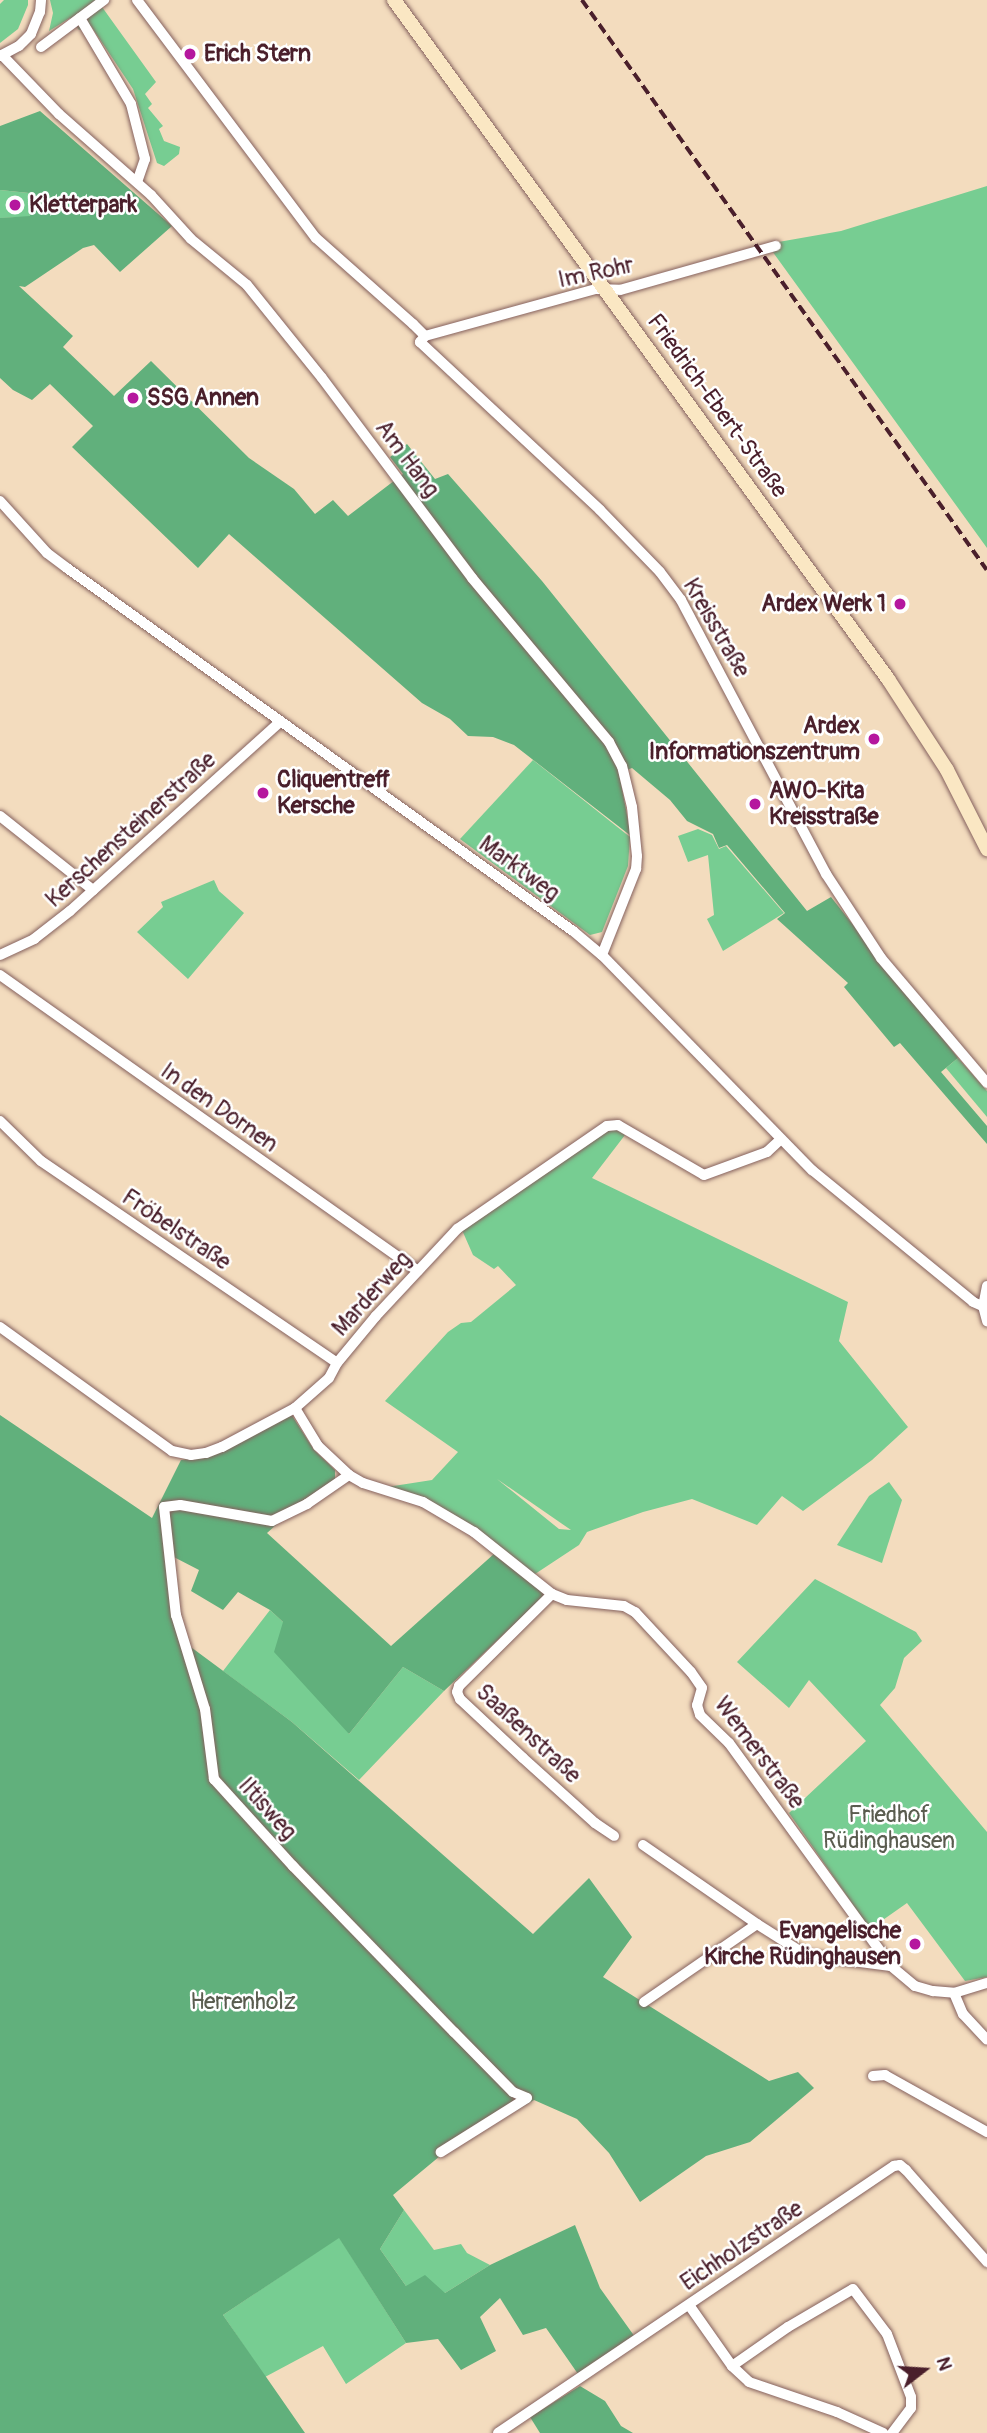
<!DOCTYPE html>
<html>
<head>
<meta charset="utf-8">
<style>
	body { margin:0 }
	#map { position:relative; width:987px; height:2433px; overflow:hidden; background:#f3dcbe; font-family:Pangolin,sans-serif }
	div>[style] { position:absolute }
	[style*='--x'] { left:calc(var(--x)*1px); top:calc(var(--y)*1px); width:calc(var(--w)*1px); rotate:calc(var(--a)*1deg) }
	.green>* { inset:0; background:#77cd92 }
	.forest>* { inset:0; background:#61b07c }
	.roads { filter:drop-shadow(0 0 2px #85615e) drop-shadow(0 0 2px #85615e) }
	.street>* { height:10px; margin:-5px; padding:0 5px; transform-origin:5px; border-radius:5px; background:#fff }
	.secondary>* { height:14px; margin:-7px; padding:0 7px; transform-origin:7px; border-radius:7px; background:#fae7c3 }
	.rail>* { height:3.5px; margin-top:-1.75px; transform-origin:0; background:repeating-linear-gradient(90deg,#4a1f2b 0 10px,transparent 0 15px) }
	.dots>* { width:19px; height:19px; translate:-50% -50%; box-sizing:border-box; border:4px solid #fff; border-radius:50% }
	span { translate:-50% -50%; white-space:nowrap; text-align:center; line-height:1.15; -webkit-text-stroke:5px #fff; paint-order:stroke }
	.poi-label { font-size:23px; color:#4a1f2b; font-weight:700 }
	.left { translate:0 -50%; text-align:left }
	.right { translate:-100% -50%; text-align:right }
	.street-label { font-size:23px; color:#4a1f2b }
	.park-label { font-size:23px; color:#5a5c4f }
	.north { position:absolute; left:889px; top:2335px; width:70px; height:70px; -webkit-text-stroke:5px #fff; paint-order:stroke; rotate:73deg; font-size:19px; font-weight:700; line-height:28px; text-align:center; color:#4a1f2b }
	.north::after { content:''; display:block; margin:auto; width:24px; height:32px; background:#4a1f2b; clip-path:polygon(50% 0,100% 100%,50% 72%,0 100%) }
</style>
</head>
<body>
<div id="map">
	<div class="green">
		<i style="clip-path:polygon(4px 0,28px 0,28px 5px,18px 29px,0 43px,0 4px)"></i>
		<i style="clip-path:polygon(50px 0,97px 0,156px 82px,145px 94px,152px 104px,148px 108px,163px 126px,159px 129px,164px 141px,180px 147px,179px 154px,164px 166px,157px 163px,133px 89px,91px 26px,79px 30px,70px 18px,49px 31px,53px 13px)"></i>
		<i style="clip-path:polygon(987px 186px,987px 548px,767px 244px,841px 231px)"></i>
		<i style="clip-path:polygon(0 190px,29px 193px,30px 217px,0 218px)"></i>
		<i style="clip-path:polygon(533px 760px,630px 837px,628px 866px,602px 932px,590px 935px,460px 839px)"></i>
		<i style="clip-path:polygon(698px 829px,712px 835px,719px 849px,726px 846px,784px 913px,723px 951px,707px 919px,714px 915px,708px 855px,688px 862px,678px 836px)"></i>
		<i style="clip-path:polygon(214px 880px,219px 891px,244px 913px,188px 979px,137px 932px,163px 907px,161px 902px)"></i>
		<i style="clip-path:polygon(958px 1058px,987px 1091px,987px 1117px,946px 1068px)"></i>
		<i style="clip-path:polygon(evenodd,615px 1128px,625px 1135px,592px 1178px,848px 1302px,839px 1341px,908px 1427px,872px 1460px,803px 1511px,782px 1496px,757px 1525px,692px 1499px,643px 1512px,587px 1532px,579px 1545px,532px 1576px,475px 1530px,387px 1487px,432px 1480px,458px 1452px,385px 1401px,448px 1332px,461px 1323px,471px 1322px,516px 1285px,498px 1266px,494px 1269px,473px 1255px,462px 1230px,605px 1131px,615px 1128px,497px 1479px,571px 1530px,559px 1529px,497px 1479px)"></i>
		<i style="clip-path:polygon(889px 1482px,902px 1500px,882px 1563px,837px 1545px,869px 1496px)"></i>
		<i style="clip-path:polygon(815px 1579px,916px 1632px,922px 1641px,904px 1658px,895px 1688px,880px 1705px,987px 1832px,987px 1977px,965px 1981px,907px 1903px,870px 1929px,789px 1813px,866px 1741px,809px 1680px,789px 1708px,737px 1662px)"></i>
		<i style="clip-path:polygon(270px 1610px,283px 1622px,349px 1734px,403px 1667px,444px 1691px,359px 1780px,292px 1722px,223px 1671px)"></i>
		<i style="clip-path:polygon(404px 2210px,434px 2250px,461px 2244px,467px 2253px,490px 2265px,445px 2293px,406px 2286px,380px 2249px)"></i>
		<i style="clip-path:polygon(339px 2237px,406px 2343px,346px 2384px,323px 2346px,265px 2377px,223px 2315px)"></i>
	</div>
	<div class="forest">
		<i style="clip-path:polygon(40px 111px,172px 226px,120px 272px,94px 245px,83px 248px,25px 287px,19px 286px,73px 336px,63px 347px,114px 396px,151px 361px,249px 458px,294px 489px,315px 514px,333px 500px,348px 516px,403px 474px,390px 457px,407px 444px,435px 479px,448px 474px,542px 581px,807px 911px,831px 897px,958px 1058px,941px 1072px,987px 1126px,987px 1144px,900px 1043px,894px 1047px,844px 987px,848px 983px,777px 919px,785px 913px,727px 845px,719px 848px,713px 834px,687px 821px,670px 800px,632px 768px,619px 773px,631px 836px,514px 745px,493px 737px,468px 736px,450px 719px,422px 703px,229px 534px,198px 568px,72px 447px,93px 426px,50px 384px,32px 400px,13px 390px,0 378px,0 218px,30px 216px,29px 193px,0 190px,0 126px)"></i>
		<i style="clip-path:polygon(291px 1414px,314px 1450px,335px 1470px,335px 1479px,304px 1500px,267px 1533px,391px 1646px,495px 1553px,546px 1594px,444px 1691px,403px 1667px,349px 1734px,274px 1652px,283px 1622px,270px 1610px,238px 1592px,223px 1610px,191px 1591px,199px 1570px,166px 1553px,180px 1639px,292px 1722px,533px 1934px,589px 1878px,632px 1937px,603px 1977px,769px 2081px,798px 2072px,814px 2088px,750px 2142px,706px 2156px,640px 2202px,609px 2153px,577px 2119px,534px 2100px,440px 2156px,393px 2195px,404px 2210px,380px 2249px,406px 2286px,425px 2275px,445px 2293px,490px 2265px,575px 2225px,600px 2288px,635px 2337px,578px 2374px,546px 2328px,523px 2335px,500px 2298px,480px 2317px,496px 2351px,461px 2370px,438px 2339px,406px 2343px,339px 2238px,223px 2315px,305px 2433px,0 2433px,0 1415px,152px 1518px,181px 1460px,204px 1457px)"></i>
		<i style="clip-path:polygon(580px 2386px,605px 2401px,621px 2426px,633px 2433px,540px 2433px,530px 2417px)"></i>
	</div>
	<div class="roads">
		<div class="street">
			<i style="--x:137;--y:0;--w:298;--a:53.1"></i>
			<i style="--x:316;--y:238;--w:130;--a:41.6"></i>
			<i style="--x:413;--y:324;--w:17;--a:45"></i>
			<i style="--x:425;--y:336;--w:8;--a:130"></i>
			<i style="--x:420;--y:342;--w:246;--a:43"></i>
			<i style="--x:600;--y:510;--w:86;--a:45.9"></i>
			<i style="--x:660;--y:572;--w:35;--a:53"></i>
			<i style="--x:681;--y:600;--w:310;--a:62.1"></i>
			<i style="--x:826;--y:874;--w:100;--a:56.8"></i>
			<i style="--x:881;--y:958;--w:164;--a:49.7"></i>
			<i style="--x:80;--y:18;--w:100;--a:59.3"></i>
			<i style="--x:131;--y:104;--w:57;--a:75.7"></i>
			<i style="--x:145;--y:159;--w:24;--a:109"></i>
			<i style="--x:41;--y:47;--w:79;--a:-36.7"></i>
			<i style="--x:2;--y:55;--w:82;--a:46"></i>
			<i style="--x:59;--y:114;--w:123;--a:41.4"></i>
			<i style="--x:151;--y:195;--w:59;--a:47.7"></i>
			<i style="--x:191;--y:239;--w:72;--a:39.4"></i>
			<i style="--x:247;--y:285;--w:119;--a:51.1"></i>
			<i style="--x:322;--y:378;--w:250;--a:53.1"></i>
			<i style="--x:472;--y:578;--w:214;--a:50.1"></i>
			<i style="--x:609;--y:742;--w:27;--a:62"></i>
			<i style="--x:622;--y:766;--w:42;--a:76.3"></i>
			<i style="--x:632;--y:807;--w:49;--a:84.2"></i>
			<i style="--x:637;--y:856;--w:13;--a:94"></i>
			<i style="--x:636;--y:869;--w:92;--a:111.6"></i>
			<i style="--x:0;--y:56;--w:21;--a:-28"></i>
			<i style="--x:19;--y:46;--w:17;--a:-45"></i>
			<i style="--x:31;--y:34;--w:24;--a:-68"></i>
			<i style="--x:40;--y:12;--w:12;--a:-85"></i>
			<i style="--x:425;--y:336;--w:177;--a:-15.4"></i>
			<i style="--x:596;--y:289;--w:24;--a:2"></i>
			<i style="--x:620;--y:290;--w:162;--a:-15.8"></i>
			<i style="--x:0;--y:501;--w:70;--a:47.9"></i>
			<i style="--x:47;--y:553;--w:25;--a:37"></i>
			<i style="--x:67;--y:568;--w:623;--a:35.66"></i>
			<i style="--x:573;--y:931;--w:38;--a:40"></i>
			<i style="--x:602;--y:955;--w:301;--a:45.7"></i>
			<i style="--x:812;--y:1170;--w:208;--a:39.3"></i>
			<i style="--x:973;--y:1302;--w:15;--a:23"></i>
			<i style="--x:0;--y:816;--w:119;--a:38.5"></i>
			<i style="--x:0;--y:955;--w:38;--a:-25"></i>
			<i style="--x:34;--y:939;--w:46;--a:-37.9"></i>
			<i style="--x:70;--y:911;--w:283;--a:-42"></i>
			<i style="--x:0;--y:975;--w:512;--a:35.3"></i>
			<i style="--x:0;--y:1121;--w:57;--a:44.3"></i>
			<i style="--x:41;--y:1161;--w:358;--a:34.3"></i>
			<i style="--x:987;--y:1286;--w:20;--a:101"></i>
			<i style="--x:983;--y:1306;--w:16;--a:75"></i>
			<i style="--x:0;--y:1327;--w:212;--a:35.8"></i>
			<i style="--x:172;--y:1451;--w:19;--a:12"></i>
			<i style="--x:191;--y:1455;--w:15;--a:-8"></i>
			<i style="--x:206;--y:1453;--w:17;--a:-21"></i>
			<i style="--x:222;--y:1447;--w:83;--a:-28.1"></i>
			<i style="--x:295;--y:1408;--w:45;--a:-41.4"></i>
			<i style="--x:329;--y:1378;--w:17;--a:-62"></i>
			<i style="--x:337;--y:1363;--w:61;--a:-50.3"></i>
			<i style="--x:376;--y:1316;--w:119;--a:-47"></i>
			<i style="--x:457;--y:1229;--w:182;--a:-34.5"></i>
			<i style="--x:607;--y:1126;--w:11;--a:-5"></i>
			<i style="--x:618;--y:1125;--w:99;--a:30.2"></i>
			<i style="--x:704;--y:1175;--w:67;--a:-20.1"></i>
			<i style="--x:767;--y:1152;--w:19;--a:-43"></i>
			<i style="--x:295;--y:1408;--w:44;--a:58.8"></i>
			<i style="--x:318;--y:1446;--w:42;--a:43.1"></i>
			<i style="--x:349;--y:1475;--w:16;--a:30"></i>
			<i style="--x:363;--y:1483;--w:63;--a:17.6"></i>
			<i style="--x:423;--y:1502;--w:59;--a:30.5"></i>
			<i style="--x:474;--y:1532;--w:100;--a:38.5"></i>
			<i style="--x:552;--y:1594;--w:16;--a:22"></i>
			<i style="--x:567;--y:1600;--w:57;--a:6"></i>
			<i style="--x:624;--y:1606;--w:13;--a:29"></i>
			<i style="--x:635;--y:1612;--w:82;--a:47"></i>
			<i style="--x:691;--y:1672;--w:19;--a:55"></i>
			<i style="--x:702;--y:1688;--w:18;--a:106"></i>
			<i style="--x:697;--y:1705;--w:10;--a:73"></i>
			<i style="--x:700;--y:1715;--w:40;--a:44"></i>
			<i style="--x:729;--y:1743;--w:276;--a:54"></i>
			<i style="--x:891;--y:1966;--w:31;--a:40"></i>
			<i style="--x:915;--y:1986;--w:19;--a:16"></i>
			<i style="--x:933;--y:1991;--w:21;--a:5"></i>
			<i style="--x:954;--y:1993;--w:34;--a:-17"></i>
			<i style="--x:349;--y:1475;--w:51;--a:145.4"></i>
			<i style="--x:307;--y:1504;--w:39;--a:154"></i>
			<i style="--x:272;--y:1521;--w:93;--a:-170.1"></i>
			<i style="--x:180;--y:1505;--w:16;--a:173"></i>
			<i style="--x:164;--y:1507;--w:109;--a:83.7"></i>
			<i style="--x:176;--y:1615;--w:98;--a:72.9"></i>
			<i style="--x:205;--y:1709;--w:71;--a:82.7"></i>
			<i style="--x:214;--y:1779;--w:118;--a:47.8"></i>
			<i style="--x:293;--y:1866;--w:231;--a:45.9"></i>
			<i style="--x:454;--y:2032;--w:84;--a:45.5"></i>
			<i style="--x:513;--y:2092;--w:15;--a:23"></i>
			<i style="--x:527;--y:2098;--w:102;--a:147.9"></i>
			<i style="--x:552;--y:1594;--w:131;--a:135.3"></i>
			<i style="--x:459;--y:1686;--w:6;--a:108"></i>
			<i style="--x:457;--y:1692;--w:8;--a:67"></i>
			<i style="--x:460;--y:1699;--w:86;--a:43.1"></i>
			<i style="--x:523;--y:1758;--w:97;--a:42.1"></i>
			<i style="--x:595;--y:1823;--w:23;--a:34"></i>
			<i style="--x:643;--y:1845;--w:139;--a:34.7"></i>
			<i style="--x:954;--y:1993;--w:23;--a:67"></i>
			<i style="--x:963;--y:2014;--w:35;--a:47"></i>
			<i style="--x:644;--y:2002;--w:137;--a:-34.6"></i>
			<i style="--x:757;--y:1924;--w:58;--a:32.3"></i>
			<i style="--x:806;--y:1955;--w:86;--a:7.4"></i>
			<i style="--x:873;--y:2076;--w:12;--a:-5"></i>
			<i style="--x:885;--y:2075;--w:117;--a:29.2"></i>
			<i style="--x:689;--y:2305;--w:75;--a:54.8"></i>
			<i style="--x:732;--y:2366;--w:23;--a:43"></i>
			<i style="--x:749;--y:2382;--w:93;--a:18.8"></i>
			<i style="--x:837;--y:2412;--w:51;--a:24.5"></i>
			<i style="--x:732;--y:2366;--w:68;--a:-34.9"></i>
			<i style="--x:788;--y:2327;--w:75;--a:-30.3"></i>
			<i style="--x:853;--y:2289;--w:56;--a:52.9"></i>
			<i style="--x:887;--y:2334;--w:67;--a:69.1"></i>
			<i style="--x:911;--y:2397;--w:11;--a:90"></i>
			<i style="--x:911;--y:2408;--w:31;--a:127"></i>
			<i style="--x:498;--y:2433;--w:478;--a:-34"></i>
			<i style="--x:894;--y:2166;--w:6;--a:-9"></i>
			<i style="--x:900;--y:2165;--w:8;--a:40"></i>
			<i style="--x:906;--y:2170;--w:123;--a:48.6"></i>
		</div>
		<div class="secondary">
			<i style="--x:394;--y:0;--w:840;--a:53.96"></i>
			<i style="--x:888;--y:679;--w:108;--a:57"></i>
			<i style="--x:947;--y:770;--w:89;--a:63.1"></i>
		</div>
	</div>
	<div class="rail">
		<i style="--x:582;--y:0;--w:699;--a:54.61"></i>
	</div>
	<div class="dots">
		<i style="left:190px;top:54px;background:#b5179e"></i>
		<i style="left:15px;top:205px;background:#b5179e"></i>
		<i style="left:133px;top:398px;background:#b5179e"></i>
		<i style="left:900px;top:604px;background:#b5179e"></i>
		<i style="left:874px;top:739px;background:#b5179e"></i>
		<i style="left:263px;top:793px;background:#b5179e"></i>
		<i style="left:755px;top:804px;background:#b5179e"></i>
		<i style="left:915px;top:1944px;background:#b5179e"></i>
	</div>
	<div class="poi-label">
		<span class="left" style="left:204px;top:54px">Erich Stern</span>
		<span class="left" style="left:29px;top:205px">Kletterpark</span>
		<span class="left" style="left:147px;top:398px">SSG Annen</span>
		<span class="right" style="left:886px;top:604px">Ardex Werk 1</span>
		<span class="right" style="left:860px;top:739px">Ardex<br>Informationszentrum</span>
		<span class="left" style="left:277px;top:793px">Cliquentreff<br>Kersche</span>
		<span class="left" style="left:769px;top:804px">AWO-Kita<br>Kreisstraße</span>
		<span class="right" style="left:901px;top:1944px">Evangelische<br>Kirche Rüdinghausen</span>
	</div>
	<div class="street-label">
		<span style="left:596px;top:273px;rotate:-12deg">Im Rohr</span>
		<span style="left:717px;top:406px;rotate:54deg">Friedrich-Ebert-Straße</span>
		<span style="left:407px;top:459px;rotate:53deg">Am Hang</span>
		<span style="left:716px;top:628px;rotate:60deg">Kreisstraße</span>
		<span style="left:131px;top:830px;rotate:-42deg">Kerschensteinerstraße</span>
		<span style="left:519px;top:869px;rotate:36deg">Marktweg</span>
		<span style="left:219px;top:1108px;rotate:35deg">In den Dornen</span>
		<span style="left:176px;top:1230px;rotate:34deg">Fröbelstraße</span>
		<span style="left:372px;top:1294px;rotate:-48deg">Marderweg</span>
		<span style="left:528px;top:1734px;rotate:43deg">Saaßenstraße</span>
		<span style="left:759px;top:1753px;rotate:53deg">Wemerstraße</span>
		<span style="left:267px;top:1809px;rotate:48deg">Iltisweg</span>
		<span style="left:742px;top:2246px;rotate:-34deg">Eichholzstraße</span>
	</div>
	<div class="park-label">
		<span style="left:889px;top:1828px">Friedhof<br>Rüdinghausen</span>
		<span style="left:243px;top:2002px">Herrenholz</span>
	</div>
	<div class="north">N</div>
</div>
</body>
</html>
